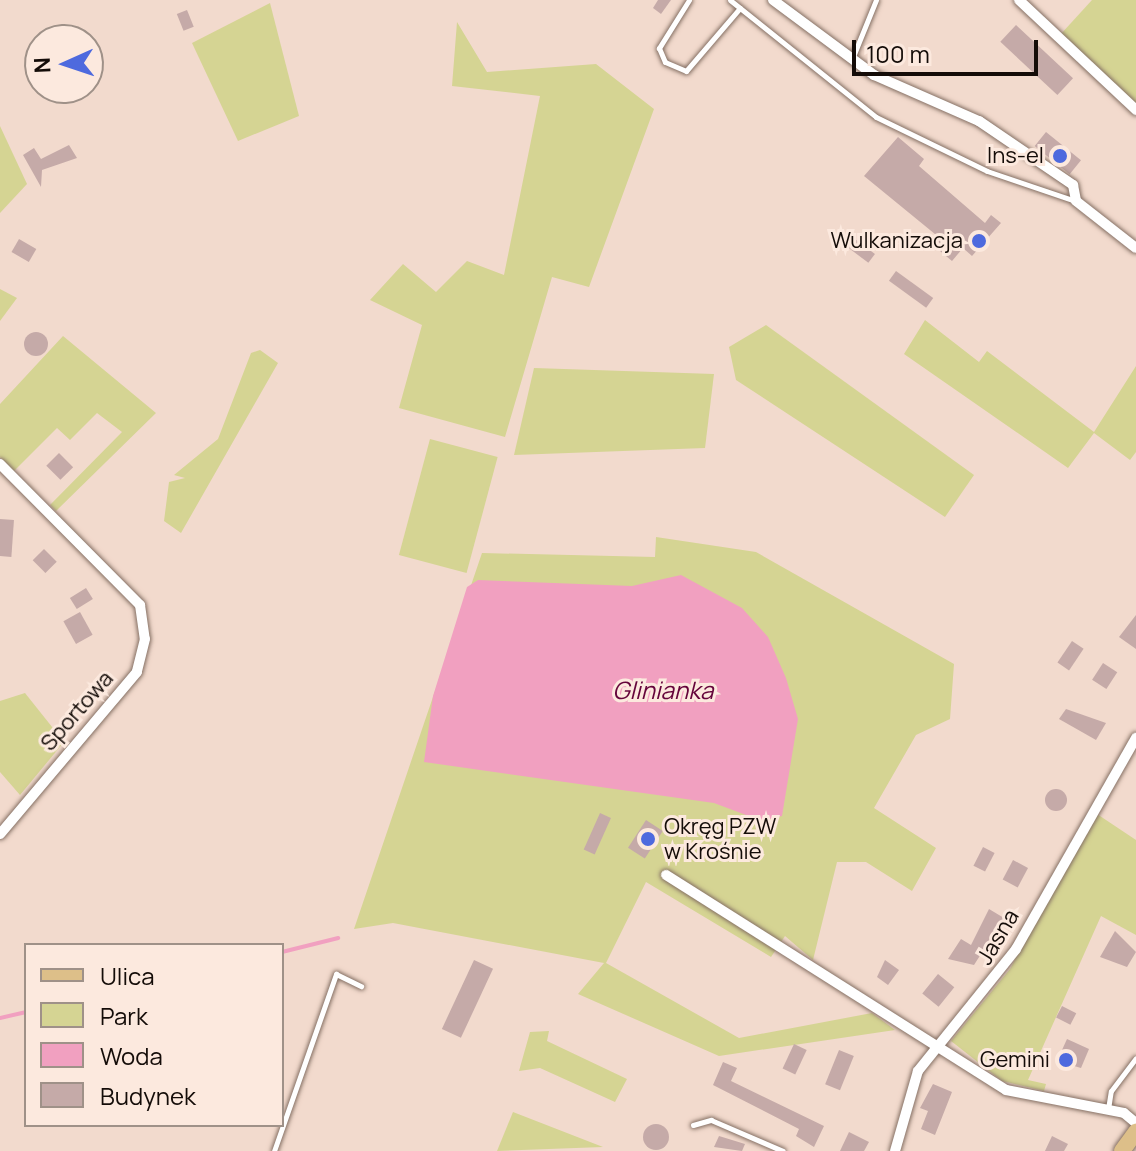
<!DOCTYPE html>
<html>
<head>
<meta charset="utf-8">
<style>
	body { margin:0 }
	#map { position:relative; width:1136px; height:1151px; overflow:hidden; background:#f2dacd; font-family:Manrope,sans-serif }
	div>[style] { position:absolute }
	[style*='--x'] { left:calc(var(--x)*1px); top:calc(var(--y)*1px); width:calc(var(--w)*1px); rotate:calc(var(--a)*1deg) }
	.green>* { inset:0; background:#d5d493; transform-origin:0 0 }
	.water>* { inset:0; background:#f1a0c0 }
	.stream>* { height:4px; margin:-2px; padding:0 2px; transform-origin:2px; border-radius:2px; background:#f1a0c0 }
	.building>* { inset:0; background:#c5aaa8; transform-origin:0 0 }
	.round { border-radius:50% }
	.roads { filter:drop-shadow(0 0 2px #857064) drop-shadow(0 0 2px #857064) }
	.service>* { height:5px; margin:-2.5px; padding:0 2.5px; transform-origin:2.5px; border-radius:2.5px; background:#fff }
	.minor>* { height:10px; margin:-5px; padding:0 5px; transform-origin:5px; border-radius:5px; background:#fff }
	.primary>* { height:16px; margin:-8px; padding:0 8px; transform-origin:8px; border-radius:8px; background:#ddbf89 }
	.dots>* { width:22px; height:22px; translate:-50% -50%; box-sizing:border-box; border:4px solid #fce9de; border-radius:50% }
	span { translate:-50% -50%; white-space:nowrap; text-align:center; line-height:1.15; -webkit-text-stroke:6px #fce9de; paint-order:stroke }
	.poi-label { font-size:22px; color:#140c08 }
	.right { translate:-100% -50%; text-align:right }
	.left { translate:0 -50%; text-align:left }
	.street-label { font-size:22px; color:#140c08 }
	.water-label { font-size:24px; color:#65043b; font-style:italic }
	.legend { position:absolute; left:24px; top:943px; width:260px; height:184px; box-sizing:border-box; background:#fce9de; border:2px solid #9f9188; margin:0; padding:10px 14px; list-style:none; font-size:24px; color:#140c08 }
	.legend li { display:flex; align-items:center; gap:16px; height:40px }
	.legend b { width:40px; border:2px solid #9f9188 }
	.north { position:absolute; left:24px; top:24px; width:80px; height:80px; box-sizing:border-box; background:#fce9de; border:2px solid #9f9188; border-radius:50%; rotate:267deg; font-size:22px; font-weight:700; line-height:32px; text-align:center; color:#140c08 }
	.north::after { content:''; display:block; margin:auto; width:28px; height:36px; background:#4e6ade; clip-path:polygon(50% 0,100% 100%,50% 72%,0 100%) }
	.scale { position:absolute; left:852px; top:40px; width:186px; height:36px; box-sizing:border-box; border:4px solid #140c08; border-top:0; padding-left:10px; font-size:24px; line-height:28px; white-space:nowrap; color:#140c08; -webkit-text-stroke:6px #fce9de; paint-order:stroke }
</style>
</head>
<body>
<div id="map">
	<div class="green">
		<i style="clip-path:polygon(1092px 0,1136px 0,1136px 113px,1060px 35px)"></i>
		<i style="clip-path:polygon(270px 3px,299px 116px,238px 141px,192px 43px)"></i>
		<i style="clip-path:polygon(457px 22px,487px 72px,596px 64px,654px 109px,589px 287px,552px 277px,505px 437px,399px 408px,422px 325px,370px 300px,403px 264px,436px 292px,467px 261px,504px 275px,540px 96px,452px 86px)"></i>
		<i style="clip-path:polygon(0 126px,27px 184px,0 213px)"></i>
		<i style="clip-path:polygon(0 289px,17px 298px,0 321px)"></i>
		<i style="clip-path:polygon(925px 320px,979px 362px,987px 351px,1094px 432px,1136px 366px,1136px 452px,1130px 460px,1094px 433px,1068px 468px,904px 354px)"></i>
		<i style="clip-path:polygon(766px 325px,974px 475px,945px 517px,736px 380px,729px 347px)"></i>
		<i style="clip-path:polygon(63px 336px,156px 413px,56px 511px,50px 505px,122px 432px,97px 413px,70px 440px,57px 428px,14px 471px,0 457px,0 404px)"></i>
		<i style="clip-path:polygon(260px 350px,278px 363px,181px 533px,164px 521px,169px 482px,185px 478px,174px 475px,218px 439px,251px 353px)"></i>
		<i style="clip-path:polygon(534px 368px,714px 374px,705px 448px,514px 455px)"></i>
		<i style="left:430px;top:439px;width:70px;height:120px;rotate:15deg"></i>
		<i style="clip-path:polygon(656px 537px,756px 552px,954px 664px,950px 719px,916px 735px,874px 808px,936px 848px,912px 891px,866px 862px,837px 862px,813px 960px,785px 936px,771px 957px,646px 882px,606px 963px,739px 1038px,872px 1013px,895px 1030px,719px 1056px,578px 994px,604px 963px,393px 923px,354px 929px,482px 553px,655px 557px)"></i>
		<i style="clip-path:polygon(25px 693px,64px 742px,20px 795px,0 772px,0 701px)"></i>
		<i style="clip-path:polygon(1094px 812px,1136px 840px,1136px 935px,1101px 916px,1028px 1080px,1046px 1084px,1044px 1091px,1002px 1081px,951px 1041px,1010px 969px)"></i>
		<i style="clip-path:polygon(549px 1031px,547px 1041px,627px 1079px,615px 1102px,540px 1068px,519px 1071px,530px 1032px)"></i>
		<i style="clip-path:polygon(513px 1112px,603px 1147px,497px 1151px)"></i>
	</div>
	<div class="water">
		<i style="clip-path:polygon(681px 575px,742px 608px,768px 637px,786px 678px,798px 719px,782px 816px,762px 821px,714px 803px,424px 762px,433px 696px,467px 587px,478px 580px,632px 586px)"></i>
	</div>
	<div class="stream">
		<i style="--x:282;--y:952;--w:58;--a:-14"></i>
		<i style="--x:0;--y:1018;--w:27;--a:-13"></i>
	</div>
	<div class="building">
		<i style="clip-path:polygon(658px 0,671px 0,661px 14px,653px 8px)"></i>
		<i style="left:187px;top:10px;width:18px;height:11px;rotate:68deg"></i>
		<i style="left:1016px;top:25px;width:78px;height:23px;rotate:43deg"></i>
		<i style="left:1046px;top:132px;width:45px;height:18px;rotate:39deg"></i>
		<i style="clip-path:polygon(898px 137px,924px 159px,919px 166px,985px 223px,991px 215px,1001px 223px,972px 256px,963px 248px,952px 261px,934px 246px,941px 239px,864px 176px)"></i>
		<i style="clip-path:polygon(69px 145px,77px 158px,42px 170px,41px 187px,23px 155px,34px 148px,41px 159px)"></i>
		<i style="left:851px;top:236px;width:30px;height:11px;rotate:37deg"></i>
		<i style="left:19px;top:239px;width:20px;height:15px;rotate:30deg"></i>
		<i style="left:896px;top:271px;width:46px;height:12px;rotate:36deg"></i>
		<i class="round" style="left:24px;top:332px;width:24px;height:24px"></i>
		<i style="left:59px;top:453px;width:20px;height:18px;rotate:45deg"></i>
		<i style="left:0;top:519px;width:14px;height:37px;rotate:4deg"></i>
		<i style="left:44px;top:549px;width:18px;height:16px;rotate:45deg"></i>
		<i style="left:86px;top:588px;width:13px;height:19px;rotate:58deg"></i>
		<i style="left:80px;top:612px;width:26px;height:19px;rotate:61deg"></i>
		<i style="clip-path:polygon(1136px 615px,1136px 649px,1119px 637px)"></i>
		<i style="left:1072px;top:641px;width:14px;height:26px;rotate:34deg"></i>
		<i style="left:1103px;top:663px;width:17px;height:20px;rotate:33deg"></i>
		<i style="clip-path:polygon(1066px 709px,1106px 723px,1096px 740px,1059px 719px)"></i>
		<i class="round" style="left:1045px;top:789px;width:22px;height:22px"></i>
		<i style="left:600px;top:813px;width:12px;height:40px;rotate:24deg"></i>
		<i style="left:646px;top:820px;width:20px;height:33px;rotate:33deg"></i>
		<i style="left:983px;top:847px;width:13px;height:21px;rotate:27deg"></i>
		<i style="left:1013px;top:860px;width:17px;height:22px;rotate:28deg"></i>
		<i style="clip-path:polygon(989px 909px,1004px 918px,974px 965px,948px 959px,961px 939px,971px 945px)"></i>
		<i style="clip-path:polygon(1115px 931px,1136px 952px,1127px 967px,1100px 957px)"></i>
		<i style="left:474px;top:960px;width:21px;height:76px;rotate:25deg"></i>
		<i style="clip-path:polygon(885px 960px,899px 970px,888px 985px,877px 977px)"></i>
		<i style="left:938px;top:974px;width:21px;height:25px;rotate:39deg"></i>
		<i style="left:1062px;top:1006px;width:16px;height:13px;rotate:27deg"></i>
		<i style="clip-path:polygon(1067px 1039px,1089px 1049px,1081px 1068px,1057px 1061px)"></i>
		<i style="left:794px;top:1044px;width:14px;height:27px;rotate:25deg"></i>
		<i style="left:839px;top:1050px;width:16px;height:37px;rotate:22deg"></i>
		<i style="clip-path:polygon(723px 1062px,737px 1068px,731px 1081px,824px 1126px,814px 1147px,796px 1136px,799px 1129px,713px 1085px)"></i>
		<i style="clip-path:polygon(933px 1084px,952px 1092px,935px 1135px,921px 1129px,928px 1111px,920px 1108px)"></i>
		<i class="round" style="left:643px;top:1124px;width:26px;height:26px"></i>
		<i style="clip-path:polygon(849px 1132px,869px 1142px,864px 1151px,840px 1151px)"></i>
		<i style="clip-path:polygon(719px 1136px,745px 1144px,742px 1151px,714px 1147px)"></i>
		<i style="clip-path:polygon(1052px 1136px,1068px 1144px,1064px 1151px,1045px 1151px)"></i>
	</div>
	<div class="roads">
		<div class="service">
			<i style="--x:689;--y:0;--w:57;--a:122"></i>
			<i style="--x:659;--y:48;--w:15;--a:67"></i>
			<i style="--x:665;--y:62;--w:23;--a:23"></i>
			<i style="--x:686;--y:71;--w:83;--a:-49.4"></i>
			<i style="--x:730;--y:0;--w:187;--a:38.7"></i>
			<i style="--x:876;--y:117;--w:123;--a:25.9"></i>
			<i style="--x:987;--y:171;--w:93;--a:18.8"></i>
			<i style="--x:852;--y:59;--w:64;--a:-67.9"></i>
			<i style="--x:1108;--y:1109;--w:18;--a:-81"></i>
			<i style="--x:1111;--y:1091;--w:41;--a:-52.9"></i>
			<i style="--x:693;--y:1125;--w:19;--a:-16"></i>
			<i style="--x:711;--y:1120;--w:78;--a:23.3"></i>
			<i style="--x:274;--y:1151;--w:188;--a:-70.7"></i>
			<i style="--x:336;--y:974;--w:28;--a:26"></i>
		</div>
		<div class="minor">
			<i style="--x:773;--y:0;--w:126;--a:36.6"></i>
			<i style="--x:874;--y:75;--w:115;--a:23.7"></i>
			<i style="--x:979;--y:121;--w:114;--a:34.2"></i>
			<i style="--x:1073;--y:185;--w:16;--a:79"></i>
			<i style="--x:1076;--y:201;--w:76;--a:38.1"></i>
			<i style="--x:1019;--y:0;--w:161;--a:43.2"></i>
			<i style="--x:0;--y:464;--w:199;--a:45.2"></i>
			<i style="--x:140;--y:605;--w:34;--a:82"></i>
			<i style="--x:145;--y:639;--w:34;--a:104"></i>
			<i style="--x:137;--y:672;--w:212;--a:130.2"></i>
			<i style="--x:666;--y:875;--w:402;--a:32.3"></i>
			<i style="--x:1006;--y:1090;--w:120;--a:11"></i>
			<i style="--x:1124;--y:1113;--w:16;--a:40"></i>
			<i style="--x:895;--y:1151;--w:83;--a:-74"></i>
			<i style="--x:918;--y:1071;--w:156;--a:-51.2"></i>
			<i style="--x:1016;--y:949;--w:243;--a:-60.4"></i>
		</div>
		<div class="primary">
			<i style="--x:1122;--y:1151;--w:24;--a:-54"></i>
		</div>
	</div>
	<div class="dots">
		<i style="left:1060px;top:156px;background:#4e6ade"></i>
		<i style="left:979px;top:241px;background:#4e6ade"></i>
		<i style="left:648px;top:839px;background:#4e6ade"></i>
		<i style="left:1066px;top:1060px;background:#4e6ade"></i>
	</div>
	<div class="poi-label">
		<span class="right" style="left:1044px;top:156px">Ins-el</span>
		<span class="right" style="left:963px;top:241px">Wulkanizacja</span>
		<span class="left" style="left:664px;top:839px">Okręg PZW<br>w Krośnie</span>
		<span class="right" style="left:1050px;top:1060px">Gemini</span>
	</div>
	<div class="street-label">
		<span style="left:77px;top:711px;rotate:-49deg">Sportowa</span>
		<span style="left:998px;top:937px;rotate:-59deg">Jasna</span>
	</div>
	<div class="water-label">
		<span style="left:663px;top:690px">Glinianka</span>
	</div>
	<ul class="legend">
	<li><b style="height:10px;background:#ddbf89"></b>Ulica</li>
	<li><b style="height:22px;background:#d5d493"></b>Park</li>
	<li><b style="height:22px;background:#f1a0c0"></b>Woda</li>
	<li><b style="height:22px;background:#c5aaa8"></b>Budynek</li>
	</ul>
	<div class="north">N</div>
	<div class="scale">100 m</div>
</div>
</body>
</html>
